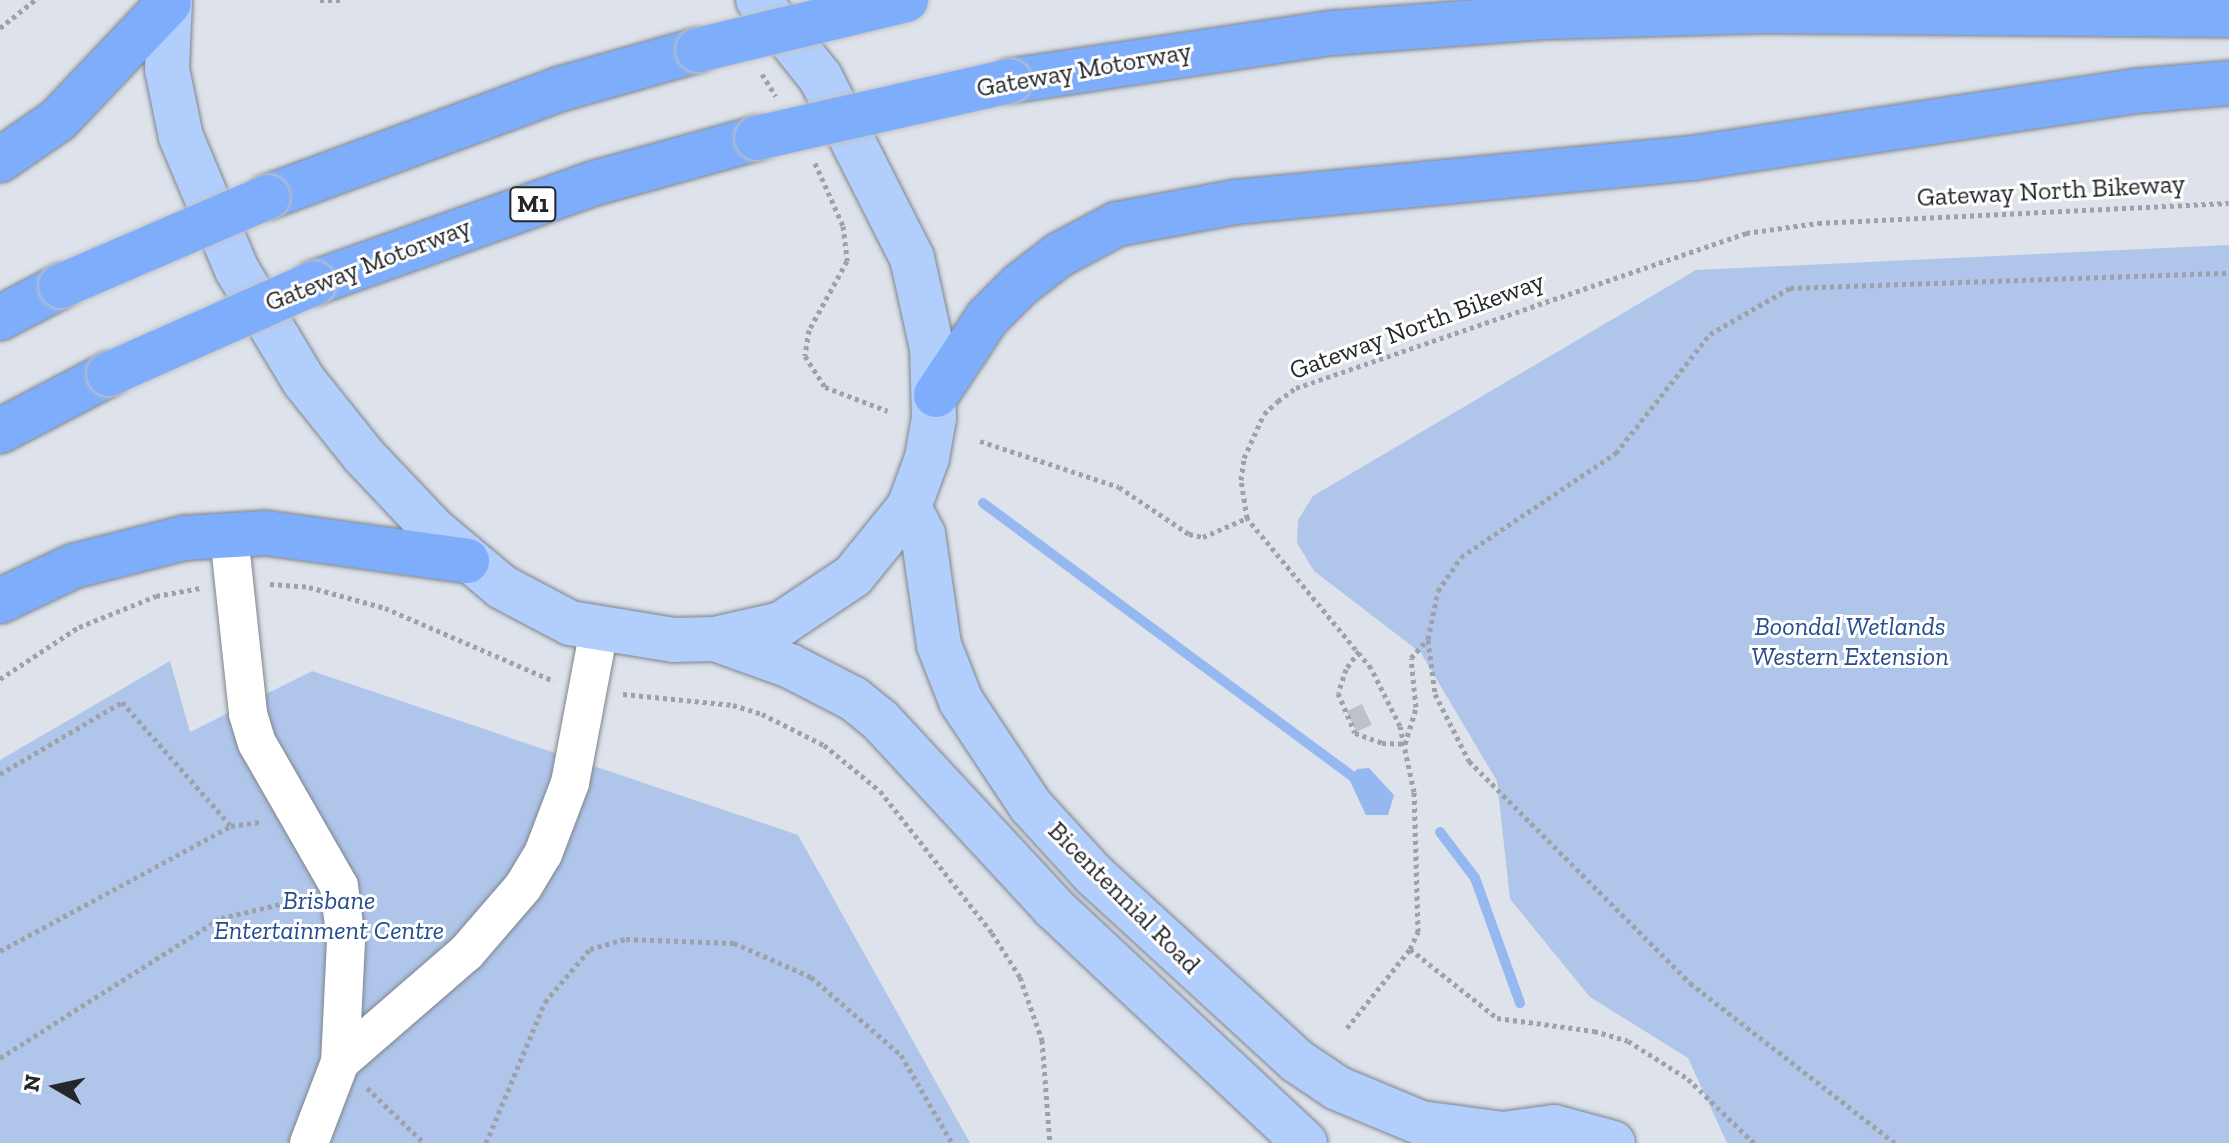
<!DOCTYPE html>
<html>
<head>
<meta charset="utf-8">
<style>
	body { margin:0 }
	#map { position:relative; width:2229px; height:1143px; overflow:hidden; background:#dde2eb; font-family:"Zilla Slab",serif }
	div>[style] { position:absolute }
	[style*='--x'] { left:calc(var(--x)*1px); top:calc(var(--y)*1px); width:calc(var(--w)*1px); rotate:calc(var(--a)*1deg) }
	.green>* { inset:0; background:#afc5ea }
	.water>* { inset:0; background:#96b8f1 }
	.stream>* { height:10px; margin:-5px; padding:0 5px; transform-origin:5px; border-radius:5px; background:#96b8f1 }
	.building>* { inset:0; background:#bdc2ca; transform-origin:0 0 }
	.path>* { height:5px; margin-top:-2.5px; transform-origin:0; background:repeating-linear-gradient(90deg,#9da1a8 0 4px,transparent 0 8px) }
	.roads { filter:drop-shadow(0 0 2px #7f848b) drop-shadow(0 0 2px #7f848b) }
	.minor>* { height:38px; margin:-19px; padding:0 19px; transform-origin:19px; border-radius:19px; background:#fff }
	.major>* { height:44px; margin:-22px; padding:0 22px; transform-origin:22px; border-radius:22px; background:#b1cefd }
	.highway>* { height:44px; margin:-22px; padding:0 22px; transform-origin:22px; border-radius:22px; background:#7dadfb }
	.bridges { filter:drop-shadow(0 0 2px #c2c2c3) drop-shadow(0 0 2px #c2c2c3) }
	.highway-bridge>* { height:44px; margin:-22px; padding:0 22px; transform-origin:22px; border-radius:22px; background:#7dadfb }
	span { translate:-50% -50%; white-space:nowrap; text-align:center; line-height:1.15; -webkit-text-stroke:6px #fff; paint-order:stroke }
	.shield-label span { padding:2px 6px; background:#fff; border:2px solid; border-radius:6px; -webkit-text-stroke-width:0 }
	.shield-label { font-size:24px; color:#242629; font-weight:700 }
	.street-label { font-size:26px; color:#242629 }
	.park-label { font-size:26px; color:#254c90; font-style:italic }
	.north { position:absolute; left:16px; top:1047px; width:80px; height:80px; -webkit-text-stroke:6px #fff; paint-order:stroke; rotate:279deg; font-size:22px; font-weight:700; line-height:32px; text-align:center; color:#242629 }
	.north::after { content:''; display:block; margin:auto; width:28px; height:36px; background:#242629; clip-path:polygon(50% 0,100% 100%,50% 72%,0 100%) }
</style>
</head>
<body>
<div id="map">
	<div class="green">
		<i style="clip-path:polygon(2229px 245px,2229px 1143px,1727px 1143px,1688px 1058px,1590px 997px,1510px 899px,1497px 781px,1421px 653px,1314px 571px,1297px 543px,1298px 520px,1313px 496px,1696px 270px)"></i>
		<i style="clip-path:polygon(170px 661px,190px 732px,312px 671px,798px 835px,970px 1143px,0 1143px,0 760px)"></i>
	</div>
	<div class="water">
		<i style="clip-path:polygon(1369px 768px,1394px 795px,1388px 815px,1366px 815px,1349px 779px,1357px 769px)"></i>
	</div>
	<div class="stream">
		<i style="--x:983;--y:503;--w:469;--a:36.5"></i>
		<i style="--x:1440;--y:832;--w:58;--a:52.7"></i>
		<i style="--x:1475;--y:878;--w:133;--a:70.2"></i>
	</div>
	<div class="building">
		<i style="left:1362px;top:704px;width:23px;height:17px;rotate:65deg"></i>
	</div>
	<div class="path">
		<i style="--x:320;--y:0;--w:22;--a:0"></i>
		<i style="--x:0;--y:28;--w:45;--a:-38.7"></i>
		<i style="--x:762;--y:74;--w:26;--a:58"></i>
		<i style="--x:815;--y:163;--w:69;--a:66"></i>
		<i style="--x:843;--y:226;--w:35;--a:83"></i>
		<i style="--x:847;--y:261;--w:79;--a:118.8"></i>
		<i style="--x:809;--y:330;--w:26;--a:99"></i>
		<i style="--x:805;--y:356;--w:37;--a:57"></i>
		<i style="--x:825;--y:387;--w:67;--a:20.9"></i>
		<i style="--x:980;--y:441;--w:146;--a:18.3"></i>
		<i style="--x:1119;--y:487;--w:84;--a:33.9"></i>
		<i style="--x:1189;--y:534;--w:14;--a:12"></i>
		<i style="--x:1203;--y:537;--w:48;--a:-23.4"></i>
		<i style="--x:270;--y:584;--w:39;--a:4"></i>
		<i style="--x:309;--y:587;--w:79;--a:15.4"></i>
		<i style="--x:385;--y:608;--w:184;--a:23.4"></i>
		<i style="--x:1428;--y:640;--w:54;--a:82.6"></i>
		<i style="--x:1435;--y:694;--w:75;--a:63.1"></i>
		<i style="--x:1469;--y:761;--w:313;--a:45.1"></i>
		<i style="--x:1690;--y:983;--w:260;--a:38"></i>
		<i style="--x:1359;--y:651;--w:22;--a:126"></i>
		<i style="--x:1346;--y:669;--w:25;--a:108"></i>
		<i style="--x:1338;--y:693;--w:43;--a:67"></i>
		<i style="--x:1355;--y:733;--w:29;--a:20"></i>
		<i style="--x:1382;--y:743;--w:23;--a:2"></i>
		<i style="--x:1405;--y:744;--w:39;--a:-73"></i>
		<i style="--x:1416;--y:707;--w:49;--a:-95.8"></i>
		<i style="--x:1411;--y:658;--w:25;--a:-48"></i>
		<i style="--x:1428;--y:639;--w:49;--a:-78.2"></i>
		<i style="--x:1438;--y:591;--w:41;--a:-55.9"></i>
		<i style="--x:1461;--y:557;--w:187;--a:-33.9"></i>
		<i style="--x:1616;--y:453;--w:152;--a:-51.7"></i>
		<i style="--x:1710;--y:334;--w:92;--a:-29.9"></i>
		<i style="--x:1790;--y:288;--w:439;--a:-2"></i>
		<i style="--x:0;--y:679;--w:95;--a:-33.4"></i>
		<i style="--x:79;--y:627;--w:83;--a:-21.9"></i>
		<i style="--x:156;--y:596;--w:45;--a:-10.3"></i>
		<i style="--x:623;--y:694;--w:111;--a:5.7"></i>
		<i style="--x:733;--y:705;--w:30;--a:17"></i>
		<i style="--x:762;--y:714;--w:69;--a:26.6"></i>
		<i style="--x:824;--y:745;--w:72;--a:39.4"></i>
		<i style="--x:880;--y:791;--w:181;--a:51.7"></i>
		<i style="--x:992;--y:933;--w:52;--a:57.5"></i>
		<i style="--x:1020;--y:977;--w:67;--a:70.8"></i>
		<i style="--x:1042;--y:1040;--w:103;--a:85.6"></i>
		<i style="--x:0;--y:774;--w:142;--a:-30.5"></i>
		<i style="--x:122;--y:702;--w:165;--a:48.7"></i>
		<i style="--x:231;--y:826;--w:30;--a:-8"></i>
		<i style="--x:1410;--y:949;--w:111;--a:38.4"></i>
		<i style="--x:1497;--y:1018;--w:98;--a:7.6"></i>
		<i style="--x:1594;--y:1031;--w:35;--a:16"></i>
		<i style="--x:1628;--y:1041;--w:71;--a:32.3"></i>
		<i style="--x:1688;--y:1079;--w:92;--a:44.1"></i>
		<i style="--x:0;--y:951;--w:263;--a:-28.4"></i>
		<i style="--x:1347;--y:1028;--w:101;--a:-51.4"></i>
		<i style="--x:1410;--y:949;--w:19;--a:-65"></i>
		<i style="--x:1418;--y:932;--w:140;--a:-91.6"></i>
		<i style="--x:1414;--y:792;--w:67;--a:-102"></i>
		<i style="--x:1400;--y:726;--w:65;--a:-116.6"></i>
		<i style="--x:1371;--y:668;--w:195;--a:-129.6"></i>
		<i style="--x:1247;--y:518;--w:38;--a:-99"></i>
		<i style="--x:1241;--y:480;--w:22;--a:-82"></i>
		<i style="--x:1244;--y:458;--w:48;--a:-65.6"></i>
		<i style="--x:1264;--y:414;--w:19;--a:-43"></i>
		<i style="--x:1278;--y:401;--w:22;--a:-36"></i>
		<i style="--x:1296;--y:388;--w:476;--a:-19"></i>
		<i style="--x:1746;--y:233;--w:73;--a:-7.9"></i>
		<i style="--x:1818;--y:223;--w:411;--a:-2.8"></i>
		<i style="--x:0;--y:1058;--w:262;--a:-32.4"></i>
		<i style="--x:221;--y:918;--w:83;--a:-13.2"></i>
		<i style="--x:367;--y:1088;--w:79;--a:44"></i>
		<i style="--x:486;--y:1143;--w:153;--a:-67.3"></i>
		<i style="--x:545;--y:1002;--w:70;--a:-49.7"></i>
		<i style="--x:590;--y:949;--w:37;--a:-16"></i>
		<i style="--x:626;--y:939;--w:108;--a:2.1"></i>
		<i style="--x:734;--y:943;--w:84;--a:23.8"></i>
		<i style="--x:811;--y:977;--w:119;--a:40.9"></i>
		<i style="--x:901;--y:1055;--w:102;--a:59.9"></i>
	</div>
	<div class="roads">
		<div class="minor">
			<i style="--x:229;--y:535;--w:180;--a:83.9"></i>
			<i style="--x:248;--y:714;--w:30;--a:73"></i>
			<i style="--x:257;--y:743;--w:165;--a:60.2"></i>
			<i style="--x:339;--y:886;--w:55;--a:82.7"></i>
			<i style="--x:346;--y:941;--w:121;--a:92.8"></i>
			<i style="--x:340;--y:1062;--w:87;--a:110.9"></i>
			<i style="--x:340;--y:1062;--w:167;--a:-40.9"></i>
			<i style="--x:466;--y:953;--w:87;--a:-49.2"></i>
			<i style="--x:523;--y:887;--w:39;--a:-59"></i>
			<i style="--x:543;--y:854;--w:76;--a:-69.2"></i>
			<i style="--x:570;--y:783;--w:156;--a:-79.3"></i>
		</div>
		<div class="major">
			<i style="--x:170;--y:0;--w:69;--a:92.5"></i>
			<i style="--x:167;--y:69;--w:69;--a:78.4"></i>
			<i style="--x:181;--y:137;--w:144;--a:67.2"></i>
			<i style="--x:237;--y:270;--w:130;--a:58.9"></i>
			<i style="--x:304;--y:381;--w:96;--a:51.3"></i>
			<i style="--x:364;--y:456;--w:100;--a:46.6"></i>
			<i style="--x:433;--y:529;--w:90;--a:40"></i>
			<i style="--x:502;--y:587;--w:77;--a:27.9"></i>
			<i style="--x:570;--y:623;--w:105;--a:9.3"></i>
			<i style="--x:674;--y:640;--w:41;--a:-1.4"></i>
			<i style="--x:715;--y:639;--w:68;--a:-12.8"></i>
			<i style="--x:781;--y:624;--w:87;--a:-33.7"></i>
			<i style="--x:853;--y:576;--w:89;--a:-50.9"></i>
			<i style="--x:909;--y:507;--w:52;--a:-69.8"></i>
			<i style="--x:927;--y:458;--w:41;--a:-80.1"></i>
			<i style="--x:934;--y:418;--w:70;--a:-91.6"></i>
			<i style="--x:932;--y:348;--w:92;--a:-102.5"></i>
			<i style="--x:912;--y:258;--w:203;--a:-116.9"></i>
			<i style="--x:820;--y:77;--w:99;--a:-128.8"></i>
			<i style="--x:909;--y:507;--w:30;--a:63"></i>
			<i style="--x:923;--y:534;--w:112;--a:81.8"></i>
			<i style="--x:939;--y:645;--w:60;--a:68.6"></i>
			<i style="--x:961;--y:701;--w:125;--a:56.4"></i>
			<i style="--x:1030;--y:805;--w:95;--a:47.6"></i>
			<i style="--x:1094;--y:875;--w:275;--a:42.5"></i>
			<i style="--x:1297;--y:1061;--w:48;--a:34"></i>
			<i style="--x:1337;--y:1088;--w:91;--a:22.6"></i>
			<i style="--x:1421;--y:1123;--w:83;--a:7.6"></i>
			<i style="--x:715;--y:639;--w:80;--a:19.8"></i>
			<i style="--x:790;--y:666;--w:72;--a:27.3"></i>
			<i style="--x:854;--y:699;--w:35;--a:39"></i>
			<i style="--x:881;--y:721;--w:255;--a:47.2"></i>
			<i style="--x:1054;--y:908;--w:344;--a:43.1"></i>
			<i style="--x:1485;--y:1143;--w:20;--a:-27"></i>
			<i style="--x:1503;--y:1134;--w:51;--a:-7.8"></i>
			<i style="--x:1554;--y:1127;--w:61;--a:15.2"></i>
		</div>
		<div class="highway">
			<i style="--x:1010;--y:81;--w:326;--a:-8.5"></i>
			<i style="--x:1332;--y:33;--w:216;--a:-4.3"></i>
			<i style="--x:1547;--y:17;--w:216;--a:-1.6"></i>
			<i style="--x:1763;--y:11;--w:466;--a:0.5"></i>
			<i style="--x:0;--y:160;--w:70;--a:-34.6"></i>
			<i style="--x:58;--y:120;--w:161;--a:-46.5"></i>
			<i style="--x:268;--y:197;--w:311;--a:-20.3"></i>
			<i style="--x:560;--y:89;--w:143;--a:-15.8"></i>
			<i style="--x:314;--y:283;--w:298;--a:-19.6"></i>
			<i style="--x:595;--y:183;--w:168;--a:-15.5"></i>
			<i style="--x:0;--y:318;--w:69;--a:-27.7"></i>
			<i style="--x:936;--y:395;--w:92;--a:-56.5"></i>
			<i style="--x:987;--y:318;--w:47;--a:-45"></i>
			<i style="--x:1020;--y:285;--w:49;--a:-37.6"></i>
			<i style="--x:1059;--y:255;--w:66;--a:-28.1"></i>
			<i style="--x:1117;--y:224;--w:121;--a:-10.5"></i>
			<i style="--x:1236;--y:202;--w:459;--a:-5.5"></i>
			<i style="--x:1693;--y:158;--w:448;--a:-8.6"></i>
			<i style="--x:2136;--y:91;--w:93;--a:-4.9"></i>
			<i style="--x:0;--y:431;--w:123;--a:-27.6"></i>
			<i style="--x:0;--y:601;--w:82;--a:-25.3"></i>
			<i style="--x:74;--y:566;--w:114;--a:-14.3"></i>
			<i style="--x:184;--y:538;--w:82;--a:-3.5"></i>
			<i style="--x:266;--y:533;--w:203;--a:7.9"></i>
		</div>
	</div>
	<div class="bridges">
		<div class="highway-bridge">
			<i style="--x:698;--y:50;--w:214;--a:-13.5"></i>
			<i style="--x:757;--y:138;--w:259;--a:-12.7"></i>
			<i style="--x:61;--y:286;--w:225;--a:-23.3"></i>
			<i style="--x:109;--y:374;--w:224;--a:-23.9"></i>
		</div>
	</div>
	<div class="shield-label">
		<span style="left:533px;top:204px">M1</span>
	</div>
	<div class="street-label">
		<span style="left:1084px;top:70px;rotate:-10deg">Gateway Motorway</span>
		<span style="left:2051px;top:191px;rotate:-3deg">Gateway North Bikeway</span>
		<span style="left:368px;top:265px;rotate:-21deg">Gateway Motorway</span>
		<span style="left:1417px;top:326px;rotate:-20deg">Gateway North Bikeway</span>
		<span style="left:1124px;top:898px;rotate:45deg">Bicentennial Road</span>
	</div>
	<div class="park-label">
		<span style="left:1850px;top:642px">Boondal Wetlands<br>Western Extension</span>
		<span style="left:329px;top:916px">Brisbane<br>Entertainment Centre</span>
	</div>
	<div class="north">N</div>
</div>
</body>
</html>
